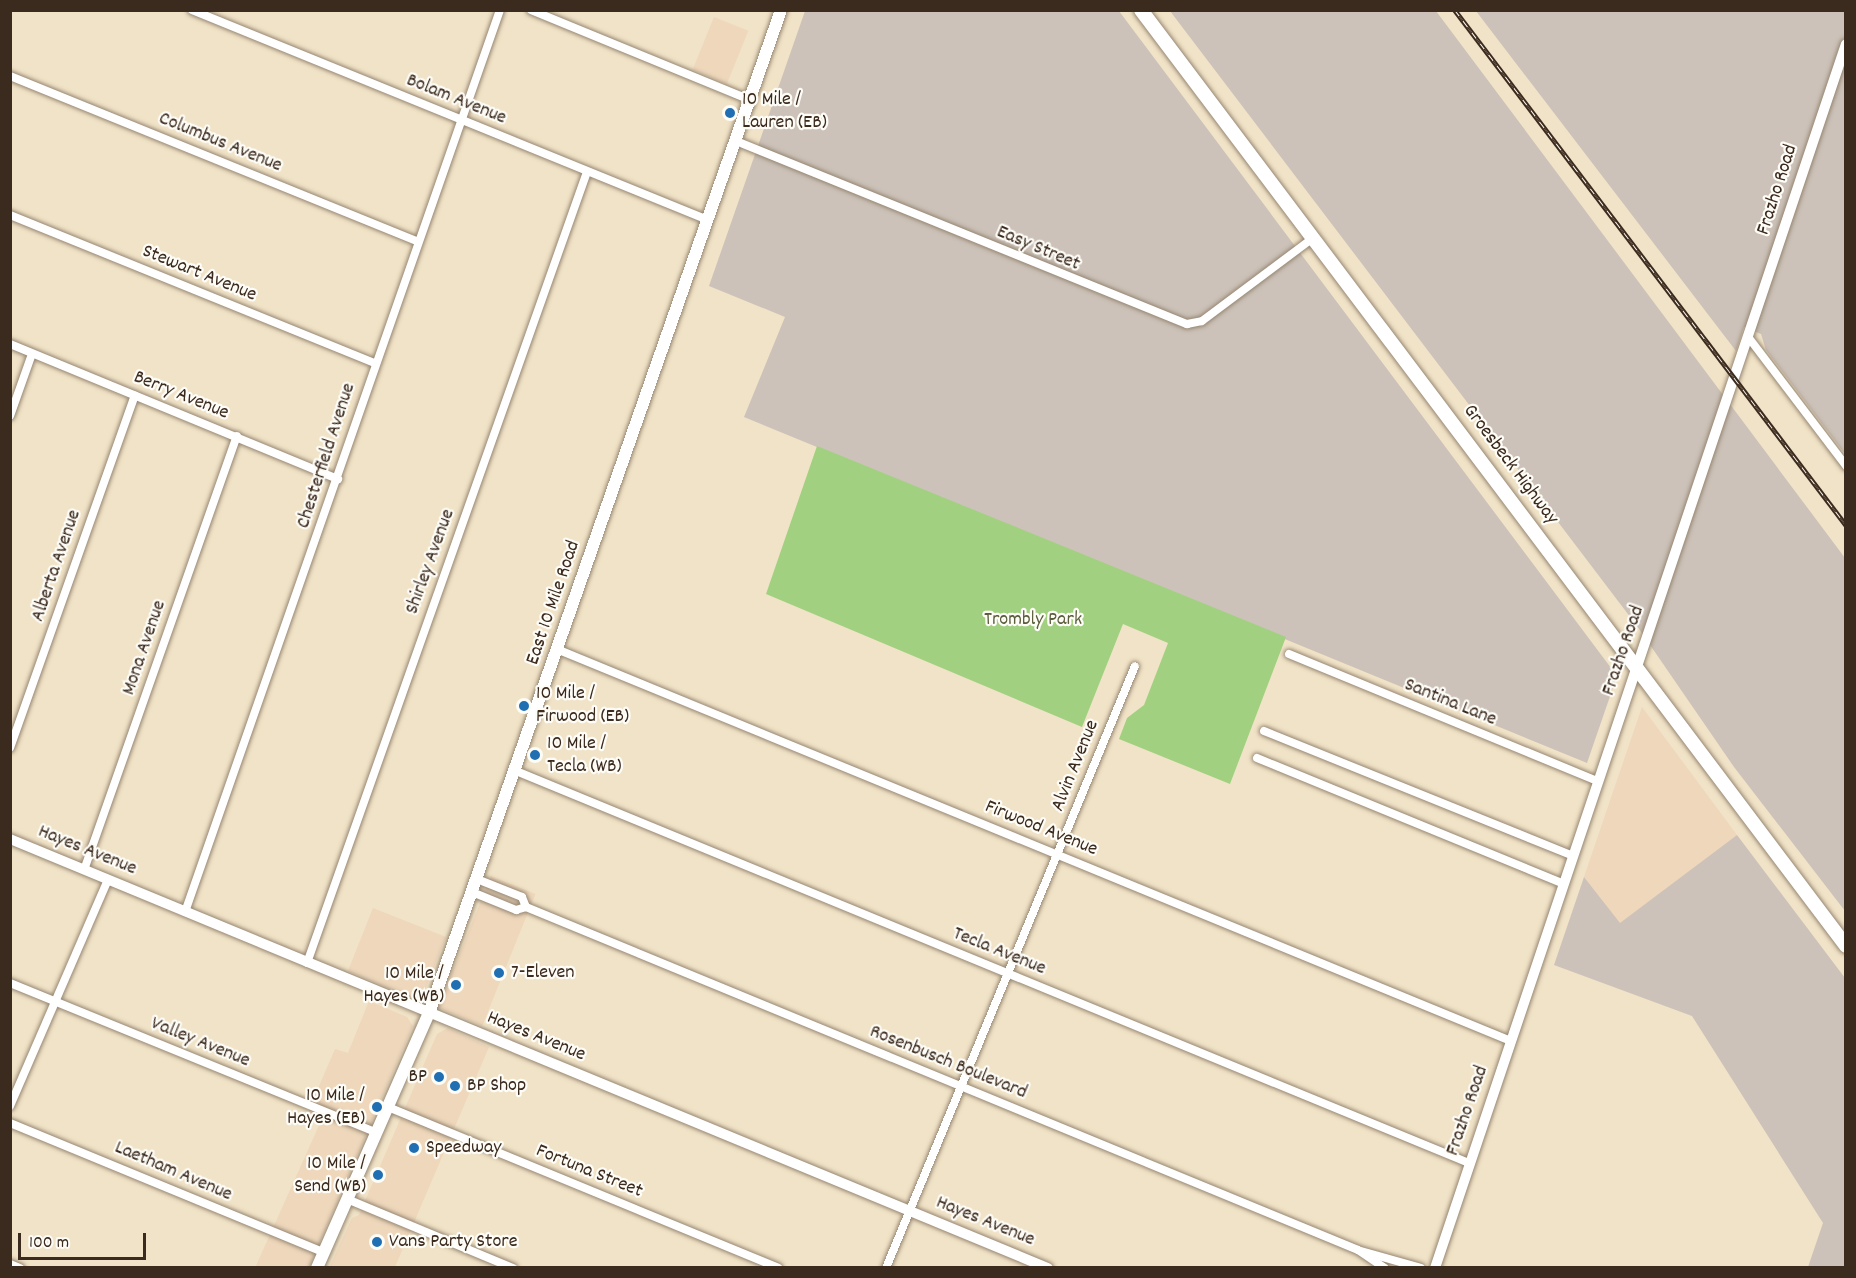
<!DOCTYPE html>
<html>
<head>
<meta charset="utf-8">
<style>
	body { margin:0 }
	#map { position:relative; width:1856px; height:1278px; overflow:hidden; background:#f1e3c7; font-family:Dekko,sans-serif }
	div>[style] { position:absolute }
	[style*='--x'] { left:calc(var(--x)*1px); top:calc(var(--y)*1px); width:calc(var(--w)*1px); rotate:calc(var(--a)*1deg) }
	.built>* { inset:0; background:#eed7bb; transform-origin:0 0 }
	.industrial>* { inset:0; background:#ccc2b9 }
	.green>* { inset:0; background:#a1d180 }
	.roads { filter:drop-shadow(0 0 2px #968672) drop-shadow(0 0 2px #968672) }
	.minor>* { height:8px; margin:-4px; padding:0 4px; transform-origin:4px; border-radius:4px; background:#fff }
	.tertiary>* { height:10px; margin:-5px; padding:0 5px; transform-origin:5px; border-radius:5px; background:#fff }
	.secondary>* { height:12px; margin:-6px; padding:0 6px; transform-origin:6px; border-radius:6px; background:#fff }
	.primary>* { height:14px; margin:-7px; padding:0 7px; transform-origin:7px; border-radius:7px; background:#fff }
	.rail>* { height:4.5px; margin-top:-2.25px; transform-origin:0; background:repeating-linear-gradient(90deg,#fdfcf7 0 7px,#3b2a1e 0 14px); box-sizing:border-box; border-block:2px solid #3b2a1e }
	.dots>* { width:16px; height:16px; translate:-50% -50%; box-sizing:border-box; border:3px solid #fdfcf7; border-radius:50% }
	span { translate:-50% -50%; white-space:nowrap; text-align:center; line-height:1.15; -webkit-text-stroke:4.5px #fdfcf7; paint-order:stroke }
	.street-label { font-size:20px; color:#3b2a1e }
	.poi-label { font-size:20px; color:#3b2a1e }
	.left { translate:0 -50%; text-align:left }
	.right { translate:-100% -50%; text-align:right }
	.park-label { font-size:20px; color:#5a5c3b }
	.frame { position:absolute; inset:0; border:12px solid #3b2a1e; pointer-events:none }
	.scale { position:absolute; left:18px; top:1233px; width:128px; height:27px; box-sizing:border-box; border:3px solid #3b2a1e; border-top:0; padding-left:8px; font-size:18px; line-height:21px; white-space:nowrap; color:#3b2a1e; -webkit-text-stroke:4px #fdfcf7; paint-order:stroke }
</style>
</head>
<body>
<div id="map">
	<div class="built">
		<i style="left:714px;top:17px;width:37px;height:57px;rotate:22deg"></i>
		<i style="clip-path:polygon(1642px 707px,1737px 835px,1620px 924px,1584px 877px)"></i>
		<i style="left:491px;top:876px;width:48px;height:142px;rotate:22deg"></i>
		<i style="clip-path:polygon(373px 908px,446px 937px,425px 990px,410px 997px,348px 971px)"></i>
		<i style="clip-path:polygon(369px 1001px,407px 1017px,413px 1026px,309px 1267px,255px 1268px,321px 1121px,307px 1114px,335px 1049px,348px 1053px)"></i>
		<i style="clip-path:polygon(448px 1028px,489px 1047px,395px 1267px,329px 1268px,352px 1218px,359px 1215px,437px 1034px)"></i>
	</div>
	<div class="industrial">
		<i style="clip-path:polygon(805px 11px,1119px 11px,1617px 676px,1587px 763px,744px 417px,785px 317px,709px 286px)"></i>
		<i style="clip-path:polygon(1170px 11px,1436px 11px,1845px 558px,1845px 911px,1734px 767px,1637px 626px)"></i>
		<i style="clip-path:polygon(1476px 11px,1845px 11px,1845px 454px,1766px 350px,1761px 334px,1744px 327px,1736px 351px)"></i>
		<i style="clip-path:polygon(1737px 835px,1845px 978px,1845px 1267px,1808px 1267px,1823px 1223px,1692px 1016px,1554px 965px,1584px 877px,1620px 923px)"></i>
	</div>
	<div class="green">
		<i style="clip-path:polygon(817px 446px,1286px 637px,1230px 784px,1119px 739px,1127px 718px,1144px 705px,1168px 643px,1123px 624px,1082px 727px,766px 594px)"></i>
	</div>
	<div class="roads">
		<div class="minor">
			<i style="--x:192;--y:10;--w:557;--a:22.15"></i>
			<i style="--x:531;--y:10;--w:237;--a:22.3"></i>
			<i style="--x:10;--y:76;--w:439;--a:22.1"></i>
			<i style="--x:736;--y:141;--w:487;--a:22.1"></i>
			<i style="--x:1187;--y:324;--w:15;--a:-11"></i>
			<i style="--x:1202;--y:321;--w:139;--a:-36.8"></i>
			<i style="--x:10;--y:215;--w:393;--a:22.1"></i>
			<i style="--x:1749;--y:338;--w:161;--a:52.8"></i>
			<i style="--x:10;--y:344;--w:355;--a:22.4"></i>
			<i style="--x:10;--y:416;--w:66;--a:-70.5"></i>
			<i style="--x:559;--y:650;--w:1029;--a:22.33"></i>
			<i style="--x:1289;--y:654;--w:335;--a:22.4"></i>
			<i style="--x:1264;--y:731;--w:334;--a:22"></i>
			<i style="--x:10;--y:748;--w:374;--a:-70.5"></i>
			<i style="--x:1257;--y:758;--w:332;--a:22.3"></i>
			<i style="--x:516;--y:771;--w:1030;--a:22.36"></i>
			<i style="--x:84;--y:870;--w:460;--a:-70.6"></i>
			<i style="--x:472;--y:892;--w:48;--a:22.2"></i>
			<i style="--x:516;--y:910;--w:10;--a:-17"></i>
			<i style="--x:526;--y:907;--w:11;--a:-112"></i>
			<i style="--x:522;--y:897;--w:48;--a:-158.2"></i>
			<i style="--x:526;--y:907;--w:900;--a:22.4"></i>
			<i style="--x:1358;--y:1250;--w:32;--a:34"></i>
			<i style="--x:185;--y:912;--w:955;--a:-70.75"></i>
			<i style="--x:307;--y:963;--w:839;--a:-70.51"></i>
			<i style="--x:10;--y:983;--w:396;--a:22.2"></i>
			<i style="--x:10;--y:1106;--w:246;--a:-66.6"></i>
			<i style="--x:388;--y:1107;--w:422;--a:22.4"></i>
			<i style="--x:10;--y:1123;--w:339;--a:22.4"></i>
			<i style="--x:347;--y:1199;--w:180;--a:22.6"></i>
			<i style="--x:1361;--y:1251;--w:62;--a:15.8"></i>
			<i style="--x:10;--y:1264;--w:11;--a:22"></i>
			<i style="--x:886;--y:1268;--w:651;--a:-67.53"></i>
		</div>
		<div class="tertiary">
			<i style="--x:10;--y:839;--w:1123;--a:22.46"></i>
			<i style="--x:1435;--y:1268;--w:1291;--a:-71.44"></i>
		</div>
		<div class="secondary">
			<i style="--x:317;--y:1268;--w:279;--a:-66.3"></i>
			<i style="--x:429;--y:1013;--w:1063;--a:-70.66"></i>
		</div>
		<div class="primary">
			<i style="--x:1141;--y:10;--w:1172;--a:53.01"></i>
		</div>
	</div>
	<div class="rail">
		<i style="--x:1455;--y:10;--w:647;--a:52.79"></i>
	</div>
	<div class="dots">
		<i style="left:730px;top:113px;background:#1f6fb2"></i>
		<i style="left:524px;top:706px;background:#1f6fb2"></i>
		<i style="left:535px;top:755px;background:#1f6fb2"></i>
		<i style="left:499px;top:973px;background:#1f6fb2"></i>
		<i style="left:456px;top:985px;background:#1f6fb2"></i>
		<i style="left:439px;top:1077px;background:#1f6fb2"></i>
		<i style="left:455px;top:1086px;background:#1f6fb2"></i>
		<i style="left:377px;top:1107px;background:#1f6fb2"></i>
		<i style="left:414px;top:1148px;background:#1f6fb2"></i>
		<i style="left:378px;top:1175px;background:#1f6fb2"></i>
		<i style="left:377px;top:1242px;background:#1f6fb2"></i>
	</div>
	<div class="street-label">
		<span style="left:456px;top:100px;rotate:22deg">Bolam Avenue</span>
		<span style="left:220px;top:143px;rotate:22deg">Columbus Avenue</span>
		<span style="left:1778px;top:190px;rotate:-72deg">Frazho Road</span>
		<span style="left:1038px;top:249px;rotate:23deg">Easy Street</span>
		<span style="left:199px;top:274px;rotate:22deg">Stewart Avenue</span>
		<span style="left:181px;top:396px;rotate:22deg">Berry Avenue</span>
		<span style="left:327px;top:456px;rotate:-72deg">Chesterfield Avenue</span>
		<span style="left:1510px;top:465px;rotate:53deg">Groesbeck Highway</span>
		<span style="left:431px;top:562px;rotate:-70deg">Shirley Avenue</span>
		<span style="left:57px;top:566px;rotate:-71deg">Alberta Avenue</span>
		<span style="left:554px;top:603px;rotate:-71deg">East 10 Mile Road</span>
		<span style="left:145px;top:648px;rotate:-71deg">Mona Avenue</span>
		<span style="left:1624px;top:651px;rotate:-71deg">Frazho Road</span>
		<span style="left:1450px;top:703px;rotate:22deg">Santina Lane</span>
		<span style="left:1076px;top:766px;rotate:-68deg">Alvin Avenue</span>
		<span style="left:1041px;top:829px;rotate:22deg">Firwood Avenue</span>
		<span style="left:87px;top:851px;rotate:22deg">Hayes Avenue</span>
		<span style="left:999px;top:952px;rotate:22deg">Tecla Avenue</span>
		<span style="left:536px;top:1037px;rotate:22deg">Hayes Avenue</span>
		<span style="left:200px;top:1043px;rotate:22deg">Valley Avenue</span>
		<span style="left:948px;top:1063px;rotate:22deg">Rosenbusch Boulevard</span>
		<span style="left:1468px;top:1111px;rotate:-71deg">Frazho Road</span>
		<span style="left:173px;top:1172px;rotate:23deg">Laetham Avenue</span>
		<span style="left:589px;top:1172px;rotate:22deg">Fortuna Street</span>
		<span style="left:985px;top:1222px;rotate:22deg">Hayes Avenue</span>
	</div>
	<div class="poi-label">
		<span class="left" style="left:742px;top:112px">10 Mile /<br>Lauren (EB)</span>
		<span class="left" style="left:536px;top:706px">10 Mile /<br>Firwood (EB)</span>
		<span class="left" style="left:547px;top:756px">10 Mile /<br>Tecla (WB)</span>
		<span class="left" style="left:511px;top:973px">7-Eleven</span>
		<span class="right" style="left:444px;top:986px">10 Mile /<br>Hayes (WB)</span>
		<span class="right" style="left:427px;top:1077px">BP</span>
		<span class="left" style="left:467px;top:1086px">BP Shop</span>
		<span class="right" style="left:365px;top:1108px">10 Mile /<br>Hayes (EB)</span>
		<span class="left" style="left:426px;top:1148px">Speedway</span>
		<span class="right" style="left:366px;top:1176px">10 Mile /<br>Send (WB)</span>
		<span class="left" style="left:389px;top:1242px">Vans Party Store</span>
	</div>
	<div class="park-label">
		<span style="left:1033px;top:620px">Trombly Park</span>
	</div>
	<div class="frame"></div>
	<div class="scale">100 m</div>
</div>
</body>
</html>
